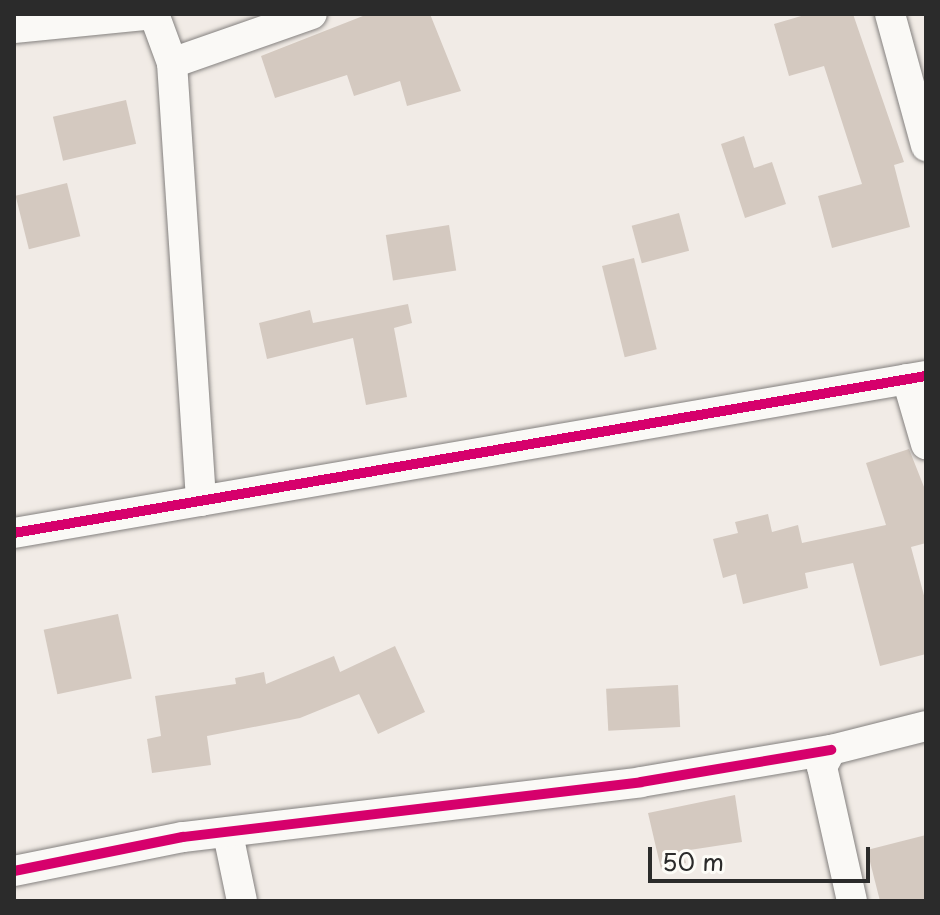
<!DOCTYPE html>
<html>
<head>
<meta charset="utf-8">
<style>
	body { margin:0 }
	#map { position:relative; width:940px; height:915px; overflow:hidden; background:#f1ebe6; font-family:"Playpen Sans",sans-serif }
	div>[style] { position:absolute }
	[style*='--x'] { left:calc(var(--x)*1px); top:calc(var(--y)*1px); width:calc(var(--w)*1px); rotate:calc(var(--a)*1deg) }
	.building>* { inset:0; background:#d4c9c0; transform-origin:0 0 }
	.roads { filter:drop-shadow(0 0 2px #84817f) drop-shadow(0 0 2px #84817f) }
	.minor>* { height:30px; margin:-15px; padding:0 15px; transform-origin:15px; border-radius:15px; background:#faf9f6 }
	.cycleway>* { height:10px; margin:-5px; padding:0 5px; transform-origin:5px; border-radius:5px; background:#d6006c }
	span { translate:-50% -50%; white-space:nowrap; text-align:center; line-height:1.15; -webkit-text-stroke:8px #fdfcf7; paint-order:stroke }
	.frame { position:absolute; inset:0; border:16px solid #2b2b2b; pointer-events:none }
	.scale { position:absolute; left:648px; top:847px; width:222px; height:36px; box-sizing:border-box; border:4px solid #2b2b2b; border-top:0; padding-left:10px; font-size:24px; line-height:28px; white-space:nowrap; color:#2b2b2b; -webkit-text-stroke:6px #fdfcf7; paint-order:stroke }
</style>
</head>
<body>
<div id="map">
	<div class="building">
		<i style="clip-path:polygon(368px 14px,430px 14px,461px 91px,407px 106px,400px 81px,354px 96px,347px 75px,275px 98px,261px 56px)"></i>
		<i style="clip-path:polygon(808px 14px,853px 14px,904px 162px,894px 165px,910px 227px,832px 248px,818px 196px,862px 184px,824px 66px,789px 76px,774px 24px)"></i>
		<i style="left:126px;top:100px;width:45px;height:75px;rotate:77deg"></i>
		<i style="clip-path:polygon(744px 136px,754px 168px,772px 162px,786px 204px,745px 218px,721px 144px)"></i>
		<i style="left:67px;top:183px;width:55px;height:53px;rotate:76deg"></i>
		<i style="left:679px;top:213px;width:39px;height:49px;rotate:75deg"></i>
		<i style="left:449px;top:225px;width:46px;height:64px;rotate:81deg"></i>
		<i style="left:634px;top:258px;width:94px;height:33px;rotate:76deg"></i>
		<i style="clip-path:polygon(408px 304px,412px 323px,394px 328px,407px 397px,366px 405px,353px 338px,267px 359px,259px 323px,310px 310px,313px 323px)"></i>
		<i style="clip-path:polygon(909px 449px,926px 492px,926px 543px,911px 547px,926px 603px,926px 654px,880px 666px,853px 563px,805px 573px,808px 588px,743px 604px,736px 574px,723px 578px,713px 539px,738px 533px,735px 522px,768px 514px,772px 532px,798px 525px,802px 543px,886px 525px,866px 463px)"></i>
		<i style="left:118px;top:614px;width:66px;height:76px;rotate:78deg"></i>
		<i style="clip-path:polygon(395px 646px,425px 712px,378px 734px,359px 694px,300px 718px,207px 736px,211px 765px,152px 773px,147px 739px,161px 736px,155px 696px,236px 684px,235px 678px,264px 672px,266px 684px,334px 656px,340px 672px)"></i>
		<i style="left:678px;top:685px;width:42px;height:72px;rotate:87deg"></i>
		<i style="clip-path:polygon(735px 795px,742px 842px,683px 851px,686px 863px,661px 869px,648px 813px)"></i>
		<i style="clip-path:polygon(926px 835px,926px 901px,880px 901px,867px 850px)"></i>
	</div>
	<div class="roads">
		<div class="minor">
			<i style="--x:154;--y:14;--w:52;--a:69.8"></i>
			<i style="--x:172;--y:63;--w:439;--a:86.2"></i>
			<i style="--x:890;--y:14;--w:137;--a:74.7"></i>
			<i style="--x:14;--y:28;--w:141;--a:-5.7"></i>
			<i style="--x:172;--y:63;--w:148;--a:-19.3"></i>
			<i style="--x:907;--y:379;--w:68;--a:73.7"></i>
			<i style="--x:14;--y:533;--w:925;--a:-9.77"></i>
			<i style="--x:228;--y:834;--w:68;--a:78.2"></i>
			<i style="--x:14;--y:871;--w:172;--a:-11.4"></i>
			<i style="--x:183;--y:837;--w:461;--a:-6.8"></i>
			<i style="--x:641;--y:782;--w:193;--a:-9.6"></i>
			<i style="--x:852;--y:901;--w:137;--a:-102.6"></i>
			<i style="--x:822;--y:767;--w:19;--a:-62"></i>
			<i style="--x:831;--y:750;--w:98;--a:-14.2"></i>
		</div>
	</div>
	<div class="cycleway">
		<i style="--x:14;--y:533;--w:925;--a:-9.77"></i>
		<i style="--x:14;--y:871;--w:172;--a:-11.4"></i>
		<i style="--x:183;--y:837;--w:461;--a:-6.8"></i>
		<i style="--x:641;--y:782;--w:193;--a:-9.6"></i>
	</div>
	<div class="frame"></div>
	<div class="scale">50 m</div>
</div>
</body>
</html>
